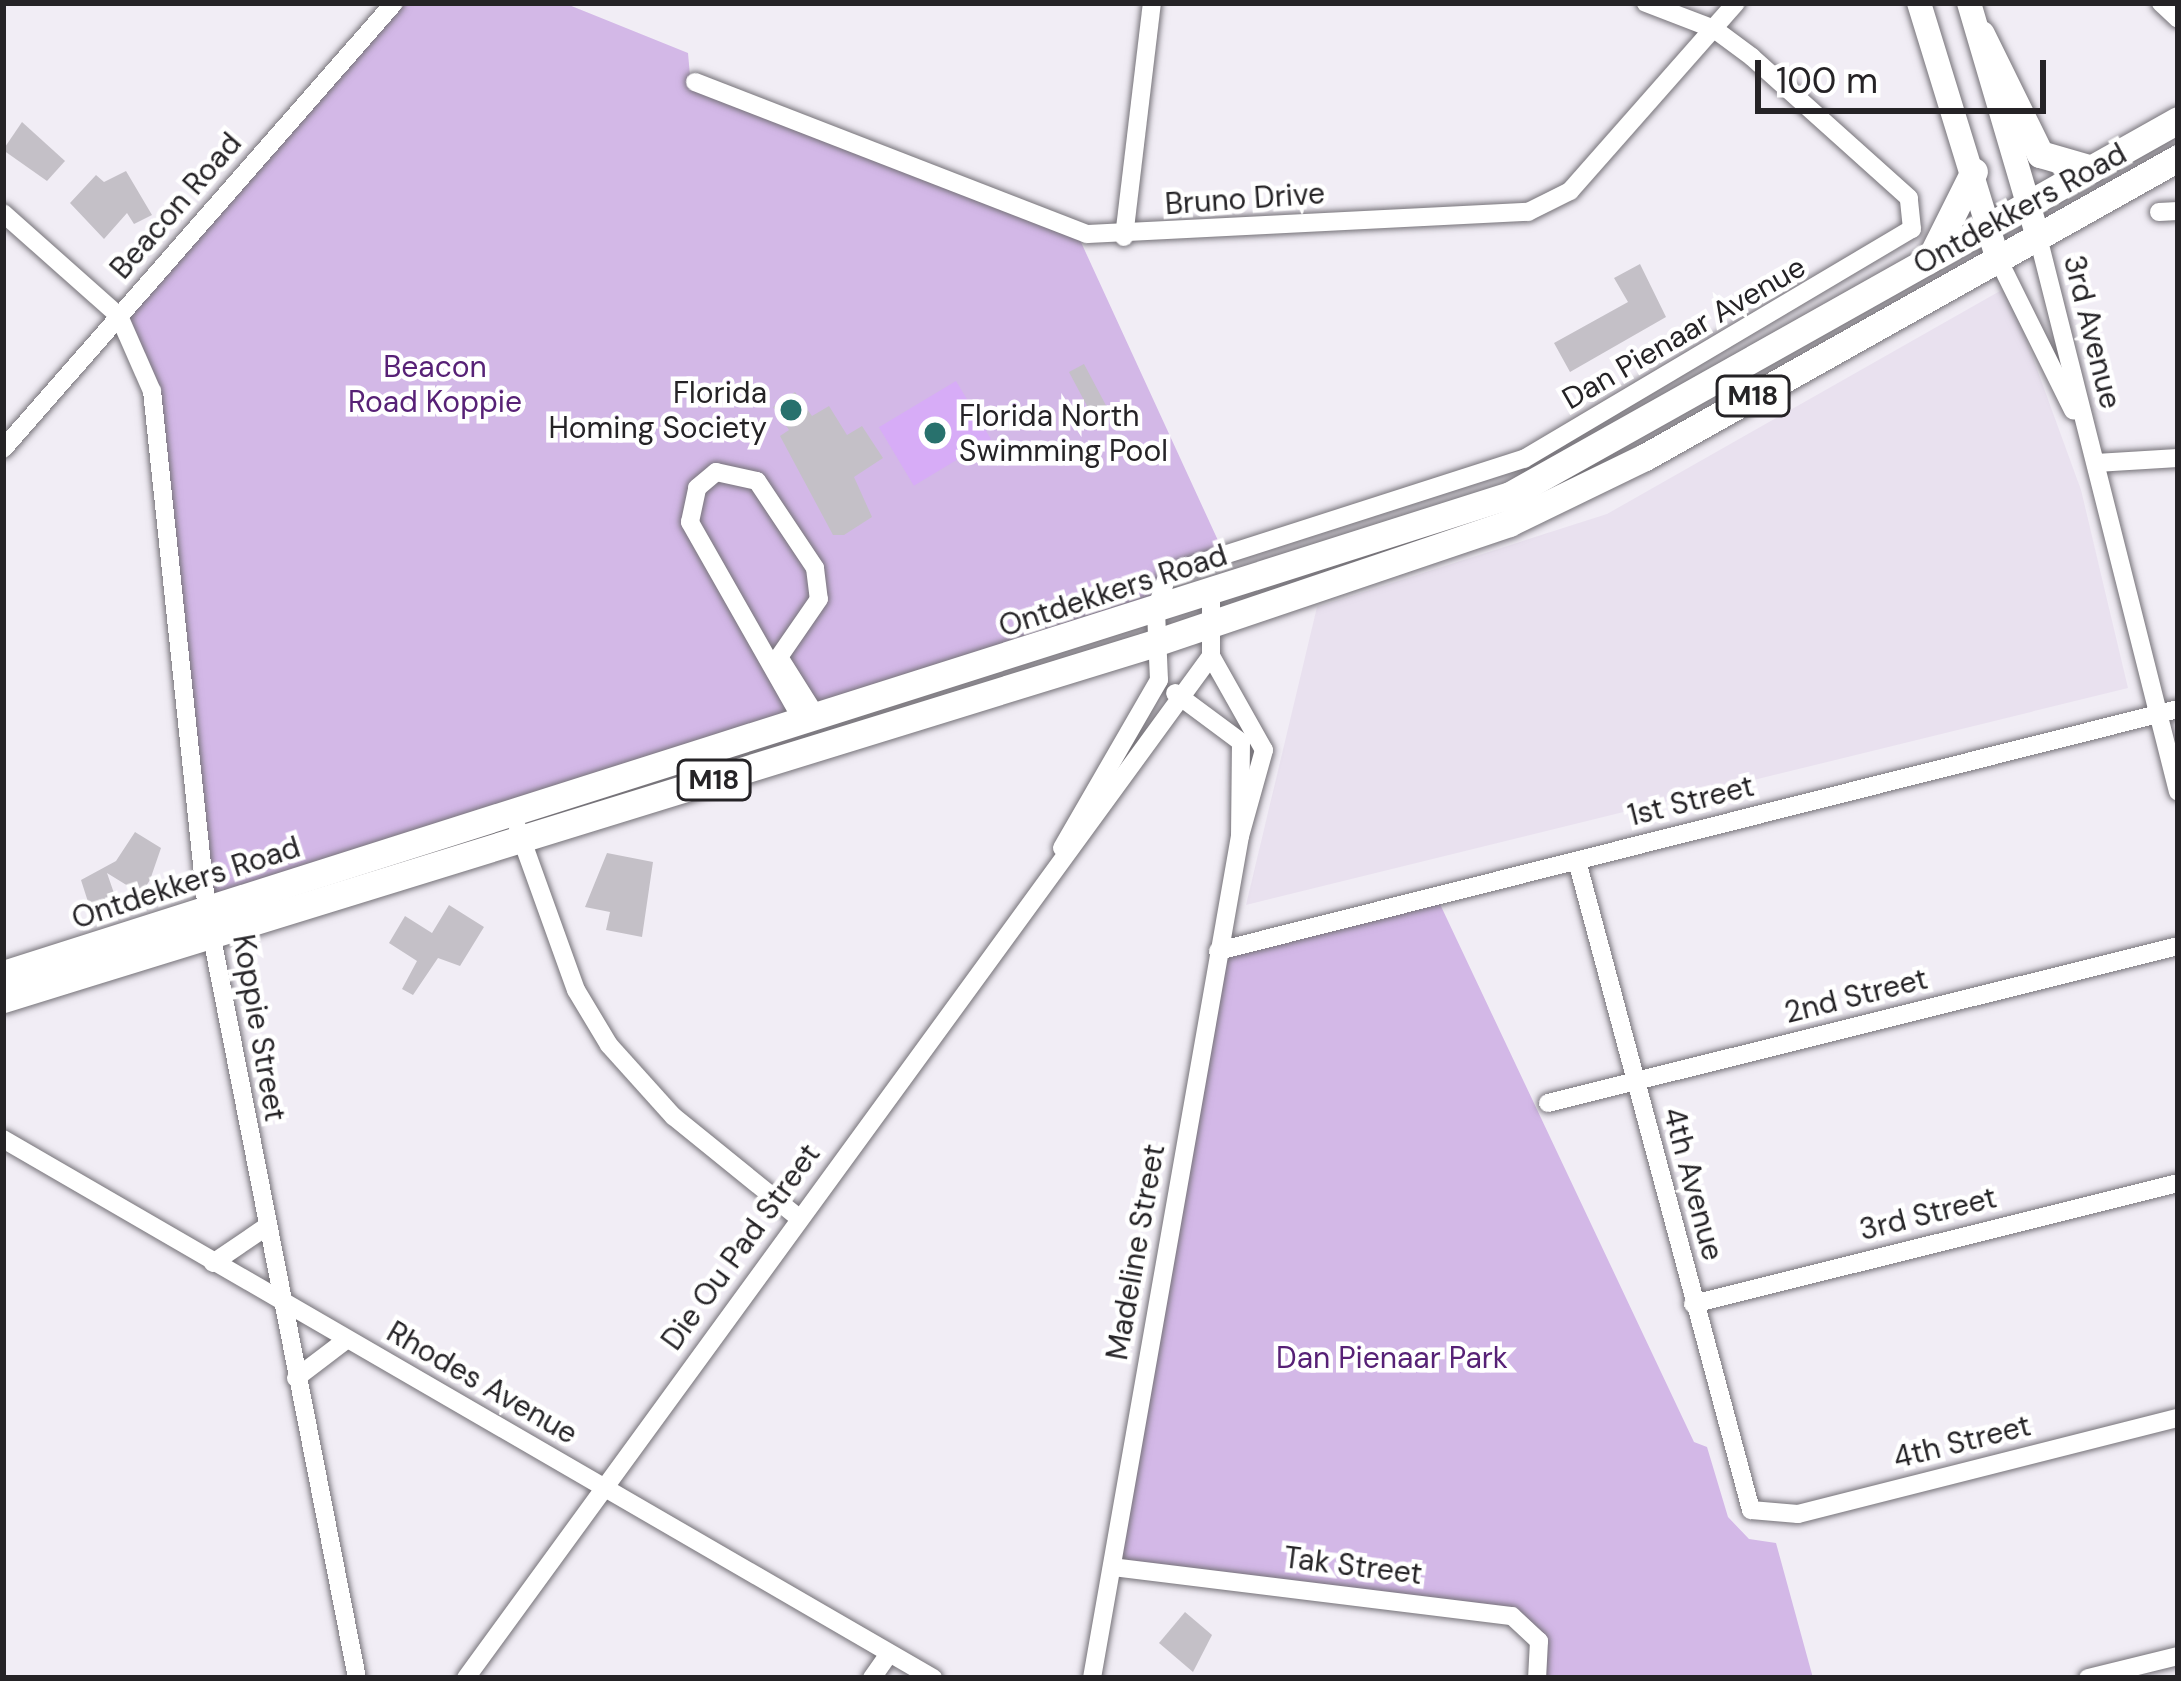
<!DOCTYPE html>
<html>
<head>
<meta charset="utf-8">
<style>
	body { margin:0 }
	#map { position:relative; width:2181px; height:1681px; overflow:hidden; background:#f1edf5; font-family:"DM Sans",sans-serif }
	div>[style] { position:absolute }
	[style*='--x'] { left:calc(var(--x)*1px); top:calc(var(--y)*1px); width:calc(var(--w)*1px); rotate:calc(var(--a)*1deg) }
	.built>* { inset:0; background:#e9e1ef }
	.green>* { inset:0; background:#d3b8e7 }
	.water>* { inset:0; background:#d7acf7; transform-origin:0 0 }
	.building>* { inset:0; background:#c4c0c7; transform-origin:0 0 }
	.roads { filter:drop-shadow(0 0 3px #757278) drop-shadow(0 0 3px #757278) }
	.minor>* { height:18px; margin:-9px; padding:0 9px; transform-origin:9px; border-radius:9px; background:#fff }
	.secondary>* { height:24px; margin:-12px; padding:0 12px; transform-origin:12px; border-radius:12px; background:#fff }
	.primary>* { height:27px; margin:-13.5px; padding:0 13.5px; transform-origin:13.5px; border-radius:13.5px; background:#fff }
	.dots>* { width:33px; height:33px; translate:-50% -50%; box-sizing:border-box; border:6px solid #fff; border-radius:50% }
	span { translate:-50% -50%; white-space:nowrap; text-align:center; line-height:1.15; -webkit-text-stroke:9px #fff; paint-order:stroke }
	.shield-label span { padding:3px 9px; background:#fff; border:3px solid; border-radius:9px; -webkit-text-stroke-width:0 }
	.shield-label { font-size:27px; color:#252326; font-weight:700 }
	.street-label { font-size:30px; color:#252326 }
	.park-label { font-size:30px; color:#572176 }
	.poi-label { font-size:30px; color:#252326 }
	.right { translate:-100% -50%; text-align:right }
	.left { translate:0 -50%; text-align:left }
	.frame { position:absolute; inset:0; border:6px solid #252326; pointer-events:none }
	.scale { position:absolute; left:1755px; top:60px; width:291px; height:54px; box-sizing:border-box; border:6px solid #252326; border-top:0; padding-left:15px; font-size:36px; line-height:42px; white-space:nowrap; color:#252326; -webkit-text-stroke:9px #fff; paint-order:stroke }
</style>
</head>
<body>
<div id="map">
	<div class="built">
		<i style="clip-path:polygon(2007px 287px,2081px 490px,2128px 688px,1246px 905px,1317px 607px,1607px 514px)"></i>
	</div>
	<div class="green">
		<i style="clip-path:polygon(403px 3px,564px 3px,688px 53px,691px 87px,1080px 240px,1221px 547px,1157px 579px,1151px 600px,213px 899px,158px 387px,127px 317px)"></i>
		<i style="clip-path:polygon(1439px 902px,1694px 1442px,1707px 1447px,1728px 1517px,1749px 1539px,1776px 1543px,1813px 1678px,1544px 1678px,1542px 1635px,1512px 1609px,1120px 1561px,1223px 957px)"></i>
	</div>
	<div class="water">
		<i style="left:956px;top:381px;width:68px;height:90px;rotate:59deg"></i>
	</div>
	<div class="building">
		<i style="clip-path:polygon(22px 122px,65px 161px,47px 181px,3px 150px)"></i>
		<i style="clip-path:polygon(126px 171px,152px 215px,134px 224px,127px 213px,104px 239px,70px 203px,96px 175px,104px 182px)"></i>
		<i style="clip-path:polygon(1640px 264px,1666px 317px,1570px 372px,1554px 343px,1628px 302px,1614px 278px)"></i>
		<i style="left:1084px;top:364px;width:58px;height:17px;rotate:62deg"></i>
		<i style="clip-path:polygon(795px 392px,812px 416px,829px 406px,847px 435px,862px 426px,883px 458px,854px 477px,872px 517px,844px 535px,833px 535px,780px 436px,789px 430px,773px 407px)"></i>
		<i style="clip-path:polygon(135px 832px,161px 848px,150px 880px,141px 894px,107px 873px,116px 899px,89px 905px,81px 880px,116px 861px)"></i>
		<i style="clip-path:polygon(607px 853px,653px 862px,642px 937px,606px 930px,610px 912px,585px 907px)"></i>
		<i style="clip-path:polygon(449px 905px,484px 927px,460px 966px,438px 958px,413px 995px,402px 989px,417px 961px,389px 943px,405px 916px,432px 933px)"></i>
		<i style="clip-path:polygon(1185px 1612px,1212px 1635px,1193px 1672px,1159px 1643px)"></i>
	</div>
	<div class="roads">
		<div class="minor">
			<i style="--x:2161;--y:3;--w:23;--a:43"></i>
			<i style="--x:695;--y:82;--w:420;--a:21.2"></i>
			<i style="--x:1087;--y:234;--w:442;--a:-2.9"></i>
			<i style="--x:1528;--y:212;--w:47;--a:-26.6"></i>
			<i style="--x:1570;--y:191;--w:251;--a:-48.6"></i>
			<i style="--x:2159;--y:212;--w:19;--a:-3"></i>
			<i style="--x:3;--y:213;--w:155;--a:41.6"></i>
			<i style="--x:119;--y:316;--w:82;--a:66.3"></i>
			<i style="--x:152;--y:391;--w:524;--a:83.97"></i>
			<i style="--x:207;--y:912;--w:781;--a:78.92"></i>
			<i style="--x:1124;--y:237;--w:236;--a:-83.2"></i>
			<i style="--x:2038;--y:237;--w:572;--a:75.84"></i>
			<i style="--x:1998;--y:259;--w:169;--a:63.6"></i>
			<i style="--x:3;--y:449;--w:593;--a:-48.76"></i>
			<i style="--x:2096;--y:463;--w:82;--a:-3.5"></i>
			<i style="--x:1211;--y:656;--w:108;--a:60.6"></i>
			<i style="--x:1264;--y:750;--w:89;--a:105.6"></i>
			<i style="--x:804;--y:723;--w:231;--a:-119.6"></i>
			<i style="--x:690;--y:522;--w:35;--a:-78"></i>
			<i style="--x:697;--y:488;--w:25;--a:-40"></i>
			<i style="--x:716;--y:472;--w:42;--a:12.4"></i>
			<i style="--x:757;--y:481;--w:105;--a:56.3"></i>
			<i style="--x:815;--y:568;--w:31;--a:83"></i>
			<i style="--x:819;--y:599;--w:70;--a:124.6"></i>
			<i style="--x:779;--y:657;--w:73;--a:57.8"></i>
			<i style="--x:518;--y:829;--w:171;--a:70.2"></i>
			<i style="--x:576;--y:990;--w:64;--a:59"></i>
			<i style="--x:609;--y:1045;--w:96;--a:48"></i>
			<i style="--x:673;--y:1116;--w:162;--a:39"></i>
			<i style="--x:1062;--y:848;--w:194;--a:-60"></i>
			<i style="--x:1159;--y:680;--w:70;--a:-92.5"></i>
			<i style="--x:1156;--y:610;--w:39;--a:-72"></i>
			<i style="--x:1168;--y:573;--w:374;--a:-17.8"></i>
			<i style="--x:1524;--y:459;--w:451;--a:-30.7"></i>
			<i style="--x:1912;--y:229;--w:31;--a:-96"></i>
			<i style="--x:1909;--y:198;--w:211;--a:-138.1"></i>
			<i style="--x:1752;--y:57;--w:47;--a:-143.6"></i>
			<i style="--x:1714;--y:29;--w:73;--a:-159.1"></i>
			<i style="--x:1577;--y:861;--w:672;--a:74.99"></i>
			<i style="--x:1751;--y:1510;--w:47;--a:4.9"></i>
			<i style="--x:1798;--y:1514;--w:392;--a:-14.2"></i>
			<i style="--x:1218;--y:951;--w:990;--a:-14.15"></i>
			<i style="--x:1548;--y:1103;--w:649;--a:-13.99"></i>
			<i style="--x:3;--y:1139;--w:1075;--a:30.1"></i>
			<i style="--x:213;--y:1263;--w:60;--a:-34.2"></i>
			<i style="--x:1693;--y:1304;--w:500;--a:-14"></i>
			<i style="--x:296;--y:1378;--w:63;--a:-37.2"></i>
			<i style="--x:1112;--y:1567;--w:403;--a:7"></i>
			<i style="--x:1512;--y:1616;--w:37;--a:43"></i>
			<i style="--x:1539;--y:1641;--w:37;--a:93"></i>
			<i style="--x:466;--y:1678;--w:1265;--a:-53.91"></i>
			<i style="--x:1211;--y:656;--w:62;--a:-90"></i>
			<i style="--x:872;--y:1678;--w:29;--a:-55"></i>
			<i style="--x:1092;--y:1678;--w:855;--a:-80.03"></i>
			<i style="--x:1240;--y:836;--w:94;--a:-89.4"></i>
			<i style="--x:1241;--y:742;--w:82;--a:-143.4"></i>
			<i style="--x:2088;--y:1678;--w:93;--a:-13.7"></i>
		</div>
		<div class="secondary">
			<i style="--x:1919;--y:3;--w:268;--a:72.9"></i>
			<i style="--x:1969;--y:3;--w:244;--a:73.6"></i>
		</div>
		<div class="primary">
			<i style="--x:1981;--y:34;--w:134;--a:63.8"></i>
			<i style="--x:2040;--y:154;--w:54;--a:16.1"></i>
			<i style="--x:1930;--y:259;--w:98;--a:-63.4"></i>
			<i style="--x:3;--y:974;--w:1581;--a:-17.63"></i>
			<i style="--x:1510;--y:495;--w:766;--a:-29.31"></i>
			<i style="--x:3;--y:999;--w:1206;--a:-17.17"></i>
			<i style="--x:1155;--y:643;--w:374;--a:-18.7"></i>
			<i style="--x:1509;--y:523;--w:151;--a:-25.9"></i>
			<i style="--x:1645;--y:457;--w:611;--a:-29.29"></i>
		</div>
	</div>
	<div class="dots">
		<i style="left:791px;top:410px;background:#28716d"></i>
		<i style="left:935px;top:433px;background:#28716d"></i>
	</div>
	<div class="shield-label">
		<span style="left:1753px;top:396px">M18</span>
		<span style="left:714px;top:780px">M18</span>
	</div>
	<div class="street-label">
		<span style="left:1245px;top:199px;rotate:-4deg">Bruno Drive</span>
		<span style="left:176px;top:206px;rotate:-49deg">Beacon Road</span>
		<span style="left:2020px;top:209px;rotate:-29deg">Ontdekkers Road</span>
		<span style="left:2092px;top:332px;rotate:76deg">3rd Avenue</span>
		<span style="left:1684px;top:333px;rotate:-30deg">Dan Pienaar Avenue</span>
		<span style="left:1113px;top:591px;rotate:-18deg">Ontdekkers Road</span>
		<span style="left:1691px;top:801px;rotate:-14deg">1st Street</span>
		<span style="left:186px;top:883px;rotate:-18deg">Ontdekkers Road</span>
		<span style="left:1856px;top:996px;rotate:-14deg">2nd Street</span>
		<span style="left:259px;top:1028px;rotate:80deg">Koppie Street</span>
		<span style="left:1693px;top:1184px;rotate:75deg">4th Avenue</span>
		<span style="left:1928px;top:1214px;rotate:-14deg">3rd Street</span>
		<span style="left:741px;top:1247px;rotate:-54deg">Die Ou Pad Street</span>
		<span style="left:1136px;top:1252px;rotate:-80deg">Madeline Street</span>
		<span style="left:482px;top:1383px;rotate:30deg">Rhodes Avenue</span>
		<span style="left:1962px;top:1442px;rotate:-14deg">4th Street</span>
		<span style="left:1353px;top:1566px;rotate:7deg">Tak Street</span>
	</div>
	<div class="park-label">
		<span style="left:435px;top:384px">Beacon<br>Road Koppie</span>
		<span style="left:1392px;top:1358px">Dan Pienaar Park</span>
	</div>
	<div class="poi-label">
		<span class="right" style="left:767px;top:410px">Florida<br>Homing Society</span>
		<span class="left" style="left:959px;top:433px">Florida North<br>Swimming Pool</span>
	</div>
	<div class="frame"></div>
	<div class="scale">100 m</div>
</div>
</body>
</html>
